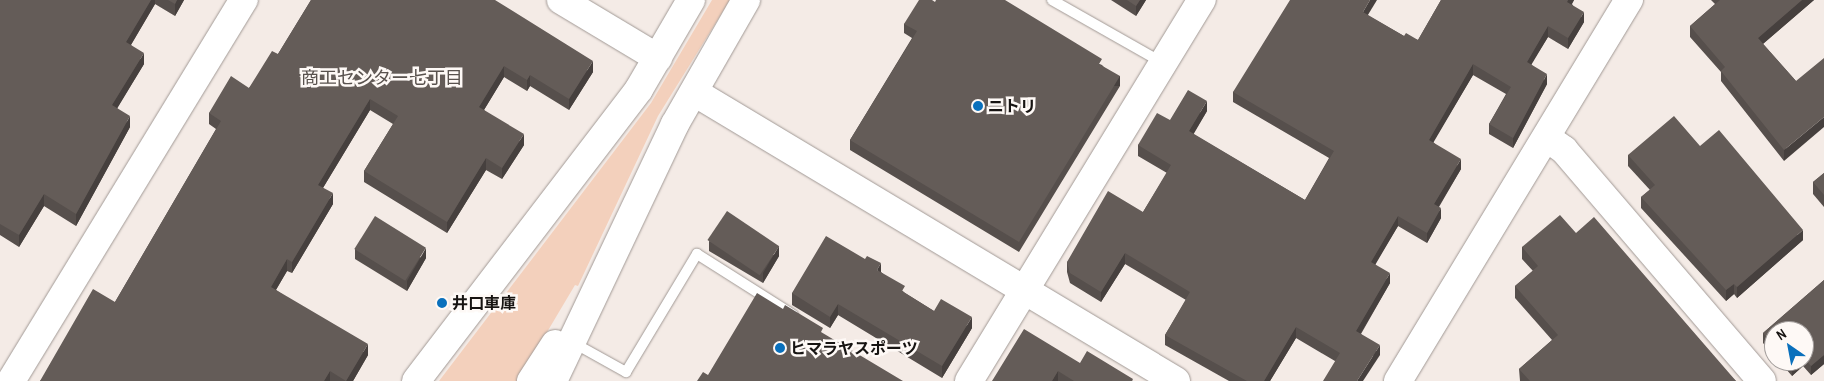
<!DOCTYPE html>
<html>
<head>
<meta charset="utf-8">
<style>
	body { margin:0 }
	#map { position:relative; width:1824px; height:381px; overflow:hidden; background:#f4ebe6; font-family:"Archivo Narrow","Noto Sans JP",sans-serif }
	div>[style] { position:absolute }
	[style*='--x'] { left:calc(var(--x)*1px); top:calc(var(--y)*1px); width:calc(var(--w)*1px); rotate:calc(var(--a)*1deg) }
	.green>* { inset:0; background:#f3d0bc }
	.roads { filter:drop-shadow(0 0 1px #a19995) drop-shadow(0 0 1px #a19995) }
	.lane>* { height:10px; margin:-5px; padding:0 5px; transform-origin:5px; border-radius:5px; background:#fff }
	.secondary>* { height:28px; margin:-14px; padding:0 14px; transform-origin:14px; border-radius:14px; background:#fff }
	.wall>* { inset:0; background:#564f4c }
	.shaded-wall>* { inset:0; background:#46403e; transform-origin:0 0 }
	.building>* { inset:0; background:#645c58; transform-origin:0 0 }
	.dots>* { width:14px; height:14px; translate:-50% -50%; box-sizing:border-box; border:2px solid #fef9f6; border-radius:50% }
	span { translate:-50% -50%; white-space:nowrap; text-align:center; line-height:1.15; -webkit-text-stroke:5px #fef9f6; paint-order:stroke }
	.poi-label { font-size:16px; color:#171412; font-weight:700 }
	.left { translate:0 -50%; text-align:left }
	.neighbourhood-label { font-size:18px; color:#59524e }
	.north { position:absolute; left:1764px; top:321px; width:50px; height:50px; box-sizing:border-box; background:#fef9f6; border:1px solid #a29d9b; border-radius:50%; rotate:327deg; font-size:14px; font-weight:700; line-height:20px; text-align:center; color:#171412 }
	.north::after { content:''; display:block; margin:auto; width:18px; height:22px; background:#0a70bc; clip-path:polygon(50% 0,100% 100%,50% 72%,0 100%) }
</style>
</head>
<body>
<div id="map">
	<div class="green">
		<i style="clip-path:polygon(712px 0,730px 0,658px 116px,578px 286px,575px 285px,518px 381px,439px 381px,651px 103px)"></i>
	</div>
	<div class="roads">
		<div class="lane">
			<i style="--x:1052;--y:0;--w:128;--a:29.6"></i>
			<i style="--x:572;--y:342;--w:62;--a:29.1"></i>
			<i style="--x:626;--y:372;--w:138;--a:-59"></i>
			<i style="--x:697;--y:254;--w:114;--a:32.4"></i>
		</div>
		<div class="secondary">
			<i style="--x:561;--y:0;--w:113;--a:30.9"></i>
			<i style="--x:694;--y:92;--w:562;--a:30.95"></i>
			<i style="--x:1547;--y:138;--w:21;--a:35"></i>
			<i style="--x:1564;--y:150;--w:304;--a:49.4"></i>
			<i style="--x:11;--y:381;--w:447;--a:-58.6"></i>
			<i style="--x:416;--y:381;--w:367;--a:-52.6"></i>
			<i style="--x:639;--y:89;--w:103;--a:-59.7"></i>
			<i style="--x:531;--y:381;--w:44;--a:-57"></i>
			<i style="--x:553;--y:381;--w:284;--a:-64.6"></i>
			<i style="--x:675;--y:124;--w:143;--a:-60.2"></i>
			<i style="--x:969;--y:381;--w:447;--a:-58.6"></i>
			<i style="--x:1398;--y:381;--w:446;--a:-58.8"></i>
		</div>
	</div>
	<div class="wall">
		<i style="clip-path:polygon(0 0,184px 0,175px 16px,155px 4px,131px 45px,144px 64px,117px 108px,130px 127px,76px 226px,44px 206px,19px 247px,0 235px)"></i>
		<i style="clip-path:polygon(311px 0,593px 72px,569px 110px,530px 86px,527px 91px,504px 77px,484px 110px,524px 145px,502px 179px,486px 170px,447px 233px,364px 182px,364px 171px,393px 124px,370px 110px,323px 188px,333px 204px,292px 273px,287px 271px,276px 290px,368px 355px,353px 381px,40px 381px,115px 302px,216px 129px,209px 124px,209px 113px,249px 88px,278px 54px)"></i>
		<i style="clip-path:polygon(1111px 0,1146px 0,1136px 16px)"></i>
		<i style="clip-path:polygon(1441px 0,1574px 0,1572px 4px,1584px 22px,1568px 49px,1548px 37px,1531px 64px,1547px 84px,1513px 148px,1489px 134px,1489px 124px,1506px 94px,1473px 75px,1433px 142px,1461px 169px,1439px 207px,1441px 218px,1427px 243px,1398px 226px,1375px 264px,1390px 283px,1361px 334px,1380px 355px,1335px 361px,1296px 338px,1270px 381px,1229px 381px,1165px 345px,1165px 335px,1186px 300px,1125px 264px,1101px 302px,1070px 283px,1067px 272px,1067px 262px,1143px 212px,1167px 173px,1138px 156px,1138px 145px,1170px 120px,1207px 111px,1193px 134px,1305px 200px,1329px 158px,1233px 102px,1233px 92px,1367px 15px,1404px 36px,1418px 40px)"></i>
		<i style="clip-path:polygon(1711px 0,1814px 0,1763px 44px,1796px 81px,1784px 161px,1721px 81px,1721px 72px,1690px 37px,1690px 26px,1715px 4px)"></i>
		<i style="clip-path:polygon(935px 2px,1102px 65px,1120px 86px,1019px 252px,850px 150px,850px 140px,912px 38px,904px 33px,904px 24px)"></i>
		<i style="clip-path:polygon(1700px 146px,1803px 240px,1737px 298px,1734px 294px,1726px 301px,1641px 208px,1641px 197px,1650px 190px,1628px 166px,1628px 155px)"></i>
		<i style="clip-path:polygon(1824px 173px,1824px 207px,1813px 194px,1813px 182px)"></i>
		<i style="clip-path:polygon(1576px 233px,1736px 381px,1520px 381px,1519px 369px,1552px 340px,1515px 298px,1515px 286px,1533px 271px,1522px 259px,1522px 247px)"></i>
		<i style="clip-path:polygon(709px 241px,779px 256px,763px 283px,709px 251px)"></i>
		<i style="clip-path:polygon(355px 249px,426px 258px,407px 291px,355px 259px)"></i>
		<i style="clip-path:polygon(881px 272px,905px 293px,934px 311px,972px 328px,942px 378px,838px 315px,830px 328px,792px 305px,792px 293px)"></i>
		<i style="clip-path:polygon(1824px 280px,1824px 364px,1811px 375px,1803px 366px,1792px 376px,1779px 361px,1804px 361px,1804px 331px,1774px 331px,1774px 355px,1763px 343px,1763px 333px)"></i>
		<i style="clip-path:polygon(1080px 363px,1133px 381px,992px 381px)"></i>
	</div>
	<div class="shaded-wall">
		<i style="clip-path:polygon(151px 0,155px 0,155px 4px,126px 53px,126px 42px)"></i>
		<i style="clip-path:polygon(177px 0,184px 0,175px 16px,175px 4px)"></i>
		<i style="clip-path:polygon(1140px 0,1146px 0,1136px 16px,1136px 6px)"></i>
		<i style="clip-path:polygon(1370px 0,1377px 0,1363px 23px,1363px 12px)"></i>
		<i style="clip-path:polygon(1568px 0,1574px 0,1567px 12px,1567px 2px)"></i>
		<i style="clip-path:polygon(1802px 0,1814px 0,1758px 48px,1758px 38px)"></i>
		<i style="clip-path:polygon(1584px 12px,1584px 22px,1568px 49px,1568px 38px)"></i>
		<i style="clip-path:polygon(1548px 26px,1548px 37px,1527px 72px,1527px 62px)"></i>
		<i style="clip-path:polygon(144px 53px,144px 64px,112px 117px,112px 105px)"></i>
		<i style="clip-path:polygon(593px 61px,593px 72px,569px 110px,569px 99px)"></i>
		<i style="clip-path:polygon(1473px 64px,1473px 75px,1429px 150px,1429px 140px)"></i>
		<i style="clip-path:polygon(504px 66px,504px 77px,479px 118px,479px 107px)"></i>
		<i style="clip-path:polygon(1547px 74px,1547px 84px,1513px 148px,1513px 138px)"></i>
		<i style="clip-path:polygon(530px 75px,530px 86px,527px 91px,527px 80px)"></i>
		<i style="left:1120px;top:76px;width:10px;height:194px;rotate:90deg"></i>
		<i style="clip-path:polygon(370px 99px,370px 110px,318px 196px,318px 185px)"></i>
		<i style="clip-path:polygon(1207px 101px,1207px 111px,1189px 142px,1189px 131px)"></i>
		<i style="clip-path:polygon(130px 116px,130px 127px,76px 226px,76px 214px)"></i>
		<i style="clip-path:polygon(1824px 117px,1824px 127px,1784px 161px,1784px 150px)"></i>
		<i style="clip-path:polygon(524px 134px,524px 145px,502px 179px,502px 168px)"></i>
		<i style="clip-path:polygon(486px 158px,486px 170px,447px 233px,447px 222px)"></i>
		<i style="clip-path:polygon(1461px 159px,1461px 169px,1434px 214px,1434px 204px)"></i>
		<i style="clip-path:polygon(333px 193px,333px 204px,292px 273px,292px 262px)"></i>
		<i style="clip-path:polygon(44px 194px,44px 206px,19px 247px,19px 235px)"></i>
		<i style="clip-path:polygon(1441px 208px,1441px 218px,1427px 243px,1427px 233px)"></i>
		<i style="clip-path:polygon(1398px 216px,1398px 226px,1371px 272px,1371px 262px)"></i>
		<i style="clip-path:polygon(1803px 230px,1803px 240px,1737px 298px,1737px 287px)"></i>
		<i style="clip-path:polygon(779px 246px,779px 256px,763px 283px,763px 273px)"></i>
		<i style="clip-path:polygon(426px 248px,426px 258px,407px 291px,407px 281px)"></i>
		<i style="clip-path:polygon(1125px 253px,1125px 264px,1101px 302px,1101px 292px)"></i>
		<i style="clip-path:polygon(287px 259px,287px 271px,271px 298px,271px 287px)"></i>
		<i style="clip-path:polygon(881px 263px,881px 274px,877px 270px)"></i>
		<i style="clip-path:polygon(1390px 273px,1390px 283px,1356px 341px,1356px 331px)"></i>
		<i style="clip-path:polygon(1734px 284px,1734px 294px,1726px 301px,1726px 290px)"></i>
		<i style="clip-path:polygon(838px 304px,838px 315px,830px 328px,830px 317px)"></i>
		<i style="clip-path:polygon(972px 317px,972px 328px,942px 378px,942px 366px)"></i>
		<i style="clip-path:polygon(1296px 327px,1296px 338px,1270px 381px,1264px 381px)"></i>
		<i style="clip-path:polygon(368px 344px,368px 355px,353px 381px,346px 381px)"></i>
		<i style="clip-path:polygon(1380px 345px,1380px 355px,1363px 381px,1357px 381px)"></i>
		<i style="clip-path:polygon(1824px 355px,1824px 364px,1811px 375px,1811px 366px)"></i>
		<i style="clip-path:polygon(1797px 361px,1803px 361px,1803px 366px,1792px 376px,1792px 366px)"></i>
		<i style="clip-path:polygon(330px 371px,330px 381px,324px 381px)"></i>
		<i style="clip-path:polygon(1058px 371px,1058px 381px,1052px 381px)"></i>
	</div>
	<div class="building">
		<i style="clip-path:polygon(0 0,151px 0,126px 42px,144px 53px,112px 105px,130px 116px,76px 214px,44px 194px,19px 235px,0 224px)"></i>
		<i style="clip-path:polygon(168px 0,177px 0,175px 4px)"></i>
		<i style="clip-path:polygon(311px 0,495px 0,593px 61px,569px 99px,530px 75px,527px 80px,504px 66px,479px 107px,524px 134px,502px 168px,486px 158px,447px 222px,364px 171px,398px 116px,370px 99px,318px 185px,333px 193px,292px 262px,287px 259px,271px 287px,368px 344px,346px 381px,330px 371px,324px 381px,40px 381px,93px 289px,115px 302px,221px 121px,209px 113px,231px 76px,249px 88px,272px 51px,278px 54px)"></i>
		<i style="clip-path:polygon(919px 0,932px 0,935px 2px,936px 0,1005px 0,1102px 59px,1099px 64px,1120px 76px,1019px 242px,850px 140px,917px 31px,904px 24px)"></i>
		<i style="clip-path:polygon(1127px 0,1140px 0,1136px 6px)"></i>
		<i style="clip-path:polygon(1290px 0,1370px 0,1363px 12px,1404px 36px,1406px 33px,1418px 40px,1441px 0,1568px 0,1567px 2px,1584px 12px,1568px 38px,1548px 26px,1527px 62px,1547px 74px,1513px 138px,1489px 124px,1511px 87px,1473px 64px,1429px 140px,1461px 159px,1434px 204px,1441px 208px,1427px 233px,1398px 216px,1371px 262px,1390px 273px,1356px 331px,1380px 345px,1357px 381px,1323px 381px,1340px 353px,1296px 327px,1264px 381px,1247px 381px,1165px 335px,1190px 292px,1125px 253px,1101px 292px,1070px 273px,1067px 262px,1108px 191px,1143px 212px,1171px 165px,1138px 145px,1157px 113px,1170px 120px,1188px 90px,1207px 101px,1189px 131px,1305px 200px,1334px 151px,1233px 92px)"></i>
		<i style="clip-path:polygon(1720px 0,1802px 0,1758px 38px,1796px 81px,1824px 58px,1824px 117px,1784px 150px,1721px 71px,1725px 67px,1690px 26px)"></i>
		<i style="clip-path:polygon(1674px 116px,1700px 146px,1719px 130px,1803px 230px,1737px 287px,1734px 284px,1726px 290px,1641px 197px,1655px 185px,1628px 155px)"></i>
		<i style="clip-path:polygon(1824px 173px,1824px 195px,1813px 182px)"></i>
		<i style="left:727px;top:211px;width:63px;height:35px;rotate:34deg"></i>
		<i style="clip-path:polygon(1560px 215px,1576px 233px,1594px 217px,1736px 381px,1530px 381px,1519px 369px,1558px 335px,1515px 286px,1538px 266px,1522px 247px)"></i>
		<i style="left:375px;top:216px;width:60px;height:39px;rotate:32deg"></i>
		<i style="clip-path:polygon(826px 236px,865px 259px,867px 256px,881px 263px,877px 270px,905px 286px,902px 291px,934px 311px,941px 299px,972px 317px,942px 366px,838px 304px,830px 317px,792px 293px)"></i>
		<i style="clip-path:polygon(1824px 280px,1824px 355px,1811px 366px,1804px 358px,1804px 331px,1774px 331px,1774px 346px,1763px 333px)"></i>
		<i style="clip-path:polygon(757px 293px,783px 309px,785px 305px,823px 328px,821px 332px,903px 381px,697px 381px,703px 372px,708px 375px)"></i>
		<i style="clip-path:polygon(1024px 329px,1080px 363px,1087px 351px,1133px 379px,1132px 381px,1074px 381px,1058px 371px,1052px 381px,992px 381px)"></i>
		<i style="clip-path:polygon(1787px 361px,1797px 361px,1792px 366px)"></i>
	</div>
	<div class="dots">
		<i style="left:978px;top:106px;background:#0a70bc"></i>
		<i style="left:442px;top:303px;background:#0a70bc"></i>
		<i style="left:780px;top:348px;background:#0a70bc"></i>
	</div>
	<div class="poi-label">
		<span class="left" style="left:988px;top:106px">ニトリ</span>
		<span class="left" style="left:452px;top:303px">井口車庫</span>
		<span class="left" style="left:790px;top:348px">ヒマラヤスポーツ</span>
	</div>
	<div class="neighbourhood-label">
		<span style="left:382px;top:78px">商工センター七丁目</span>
	</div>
	<div class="north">N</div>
</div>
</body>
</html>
